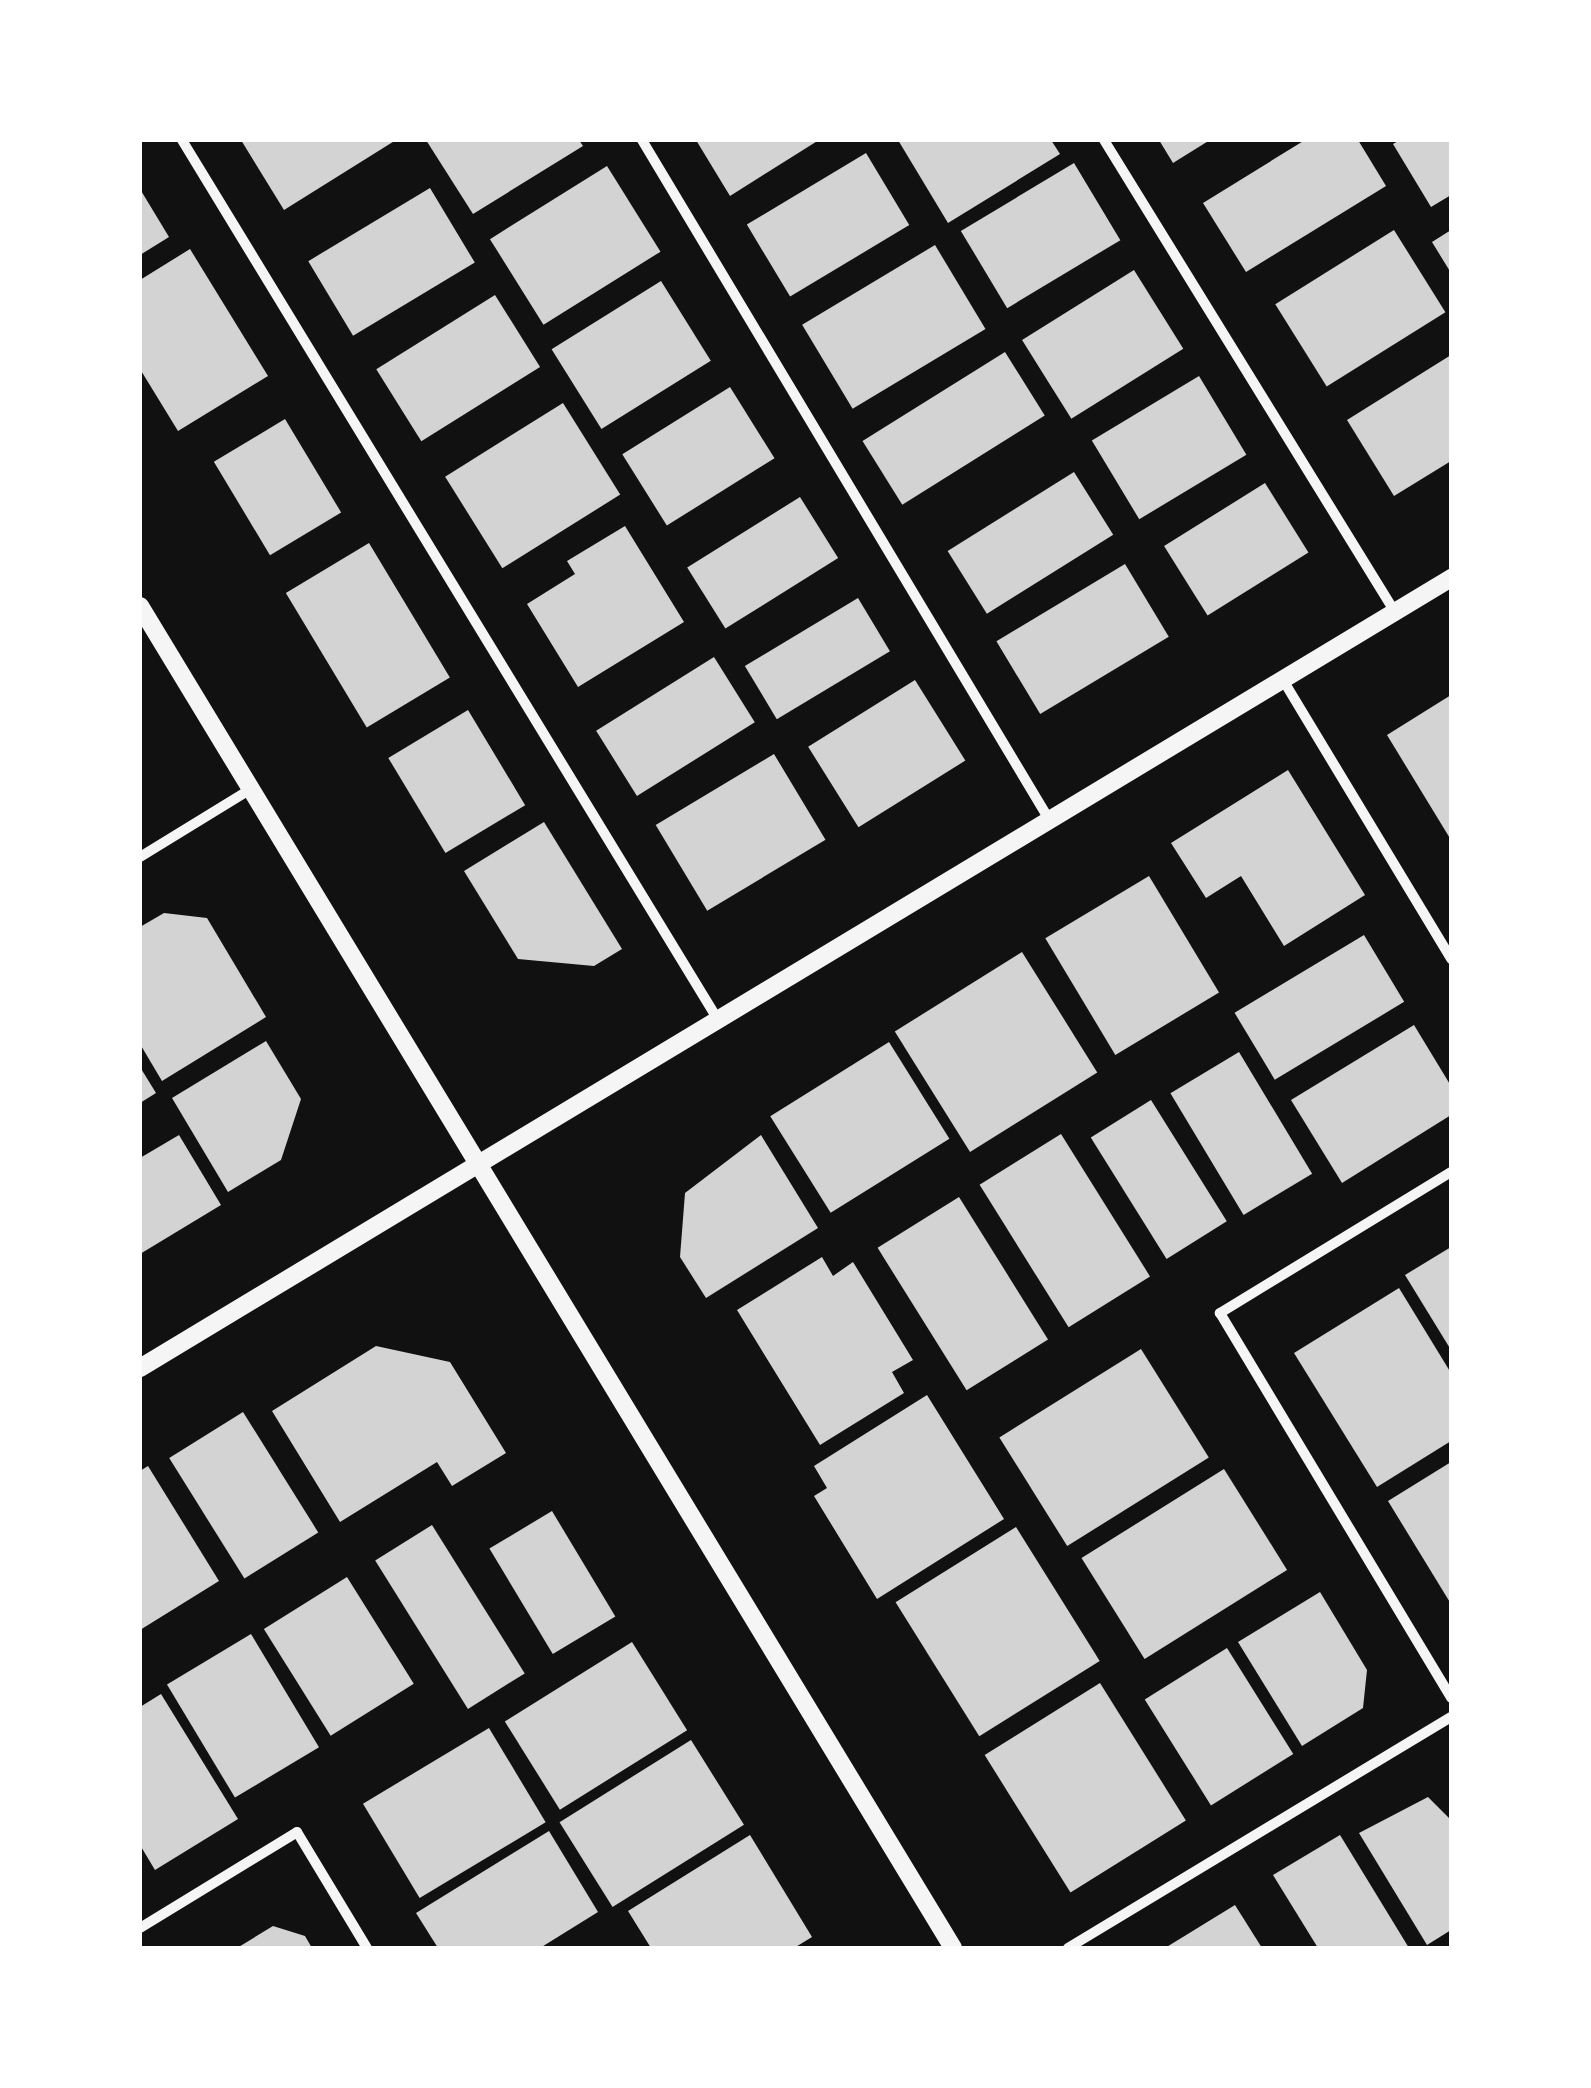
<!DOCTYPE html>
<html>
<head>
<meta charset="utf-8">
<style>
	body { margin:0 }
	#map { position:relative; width:1591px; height:2088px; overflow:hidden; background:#111; font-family:"Public Sans",sans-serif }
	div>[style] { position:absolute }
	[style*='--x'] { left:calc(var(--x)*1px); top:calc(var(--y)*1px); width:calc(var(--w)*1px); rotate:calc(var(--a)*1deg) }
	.building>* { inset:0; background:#d3d3d3; transform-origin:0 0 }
	.minor>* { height:10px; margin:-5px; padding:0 5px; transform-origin:5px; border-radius:5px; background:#f5f5f5 }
	.tertiary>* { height:18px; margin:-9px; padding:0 9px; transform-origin:9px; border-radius:9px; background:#f5f5f5 }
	span { translate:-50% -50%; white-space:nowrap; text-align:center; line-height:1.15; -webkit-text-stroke:8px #fff; paint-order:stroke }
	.frame { position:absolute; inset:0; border:142px solid #fff; pointer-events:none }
</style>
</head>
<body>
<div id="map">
	<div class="building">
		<i style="clip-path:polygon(241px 140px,396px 140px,284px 210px)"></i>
		<i style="clip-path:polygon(426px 140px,579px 140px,583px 146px,473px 214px)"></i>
		<i style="clip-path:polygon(696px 140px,819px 140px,730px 196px)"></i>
		<i style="clip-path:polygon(898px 140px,1051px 140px,1060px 154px,948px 223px)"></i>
		<i style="clip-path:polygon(1159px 140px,1210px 140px,1173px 163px)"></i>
		<i style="clip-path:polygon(1305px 140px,1358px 140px,1386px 186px,1246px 272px,1203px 203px)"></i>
		<i style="clip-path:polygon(1400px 140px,1451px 140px,1451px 195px,1431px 207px,1393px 144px)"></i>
		<i style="left:866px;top:153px;width:84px;height:139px;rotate:59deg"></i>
		<i style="left:1074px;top:163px;width:90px;height:132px;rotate:59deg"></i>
		<i style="left:607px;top:166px;width:101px;height:138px;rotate:58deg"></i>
		<i style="left:430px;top:188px;width:87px;height:142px;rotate:59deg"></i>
		<i style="clip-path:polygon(140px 189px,169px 237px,140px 255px)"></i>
		<i style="left:1394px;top:230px;width:97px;height:140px;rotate:58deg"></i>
		<i style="clip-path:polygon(1451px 230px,1451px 273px,1432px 242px)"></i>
		<i style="left:935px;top:245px;width:98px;height:155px;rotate:59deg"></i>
		<i style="clip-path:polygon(190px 249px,268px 376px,178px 431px,140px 369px,140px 280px)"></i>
		<i style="left:1134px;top:270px;width:93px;height:132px;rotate:58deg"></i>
		<i style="left:661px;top:281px;width:94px;height:129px;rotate:58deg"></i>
		<i style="left:495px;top:295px;width:85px;height:140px;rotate:58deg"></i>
		<i style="left:1005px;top:352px;width:75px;height:168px;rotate:58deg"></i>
		<i style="clip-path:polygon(1451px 355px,1451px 461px,1394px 496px,1347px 420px)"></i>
		<i style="left:1199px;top:376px;width:92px;height:125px;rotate:59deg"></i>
		<i style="left:730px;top:387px;width:84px;height:127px;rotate:58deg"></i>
		<i style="left:563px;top:403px;width:108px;height:139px;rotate:58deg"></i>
		<i style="left:285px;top:419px;width:109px;height:83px;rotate:59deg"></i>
		<i style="left:1074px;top:472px;width:74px;height:149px;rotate:58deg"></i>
		<i style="left:1265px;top:483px;width:82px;height:119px;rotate:58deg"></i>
		<i style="left:800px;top:497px;width:72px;height:133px;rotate:58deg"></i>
		<i style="clip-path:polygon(625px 526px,684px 622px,578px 687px,527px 604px,575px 574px,567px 561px)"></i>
		<i style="left:369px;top:543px;width:157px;height:97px;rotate:59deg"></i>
		<i style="left:1125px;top:564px;width:85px;height:150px;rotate:59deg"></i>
		<i style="left:858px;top:598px;width:62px;height:132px;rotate:59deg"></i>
		<i style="left:714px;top:657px;width:77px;height:139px;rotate:58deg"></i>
		<i style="left:915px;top:680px;width:95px;height:126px;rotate:58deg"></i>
		<i style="clip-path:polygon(1451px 695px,1451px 840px,1387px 735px)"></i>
		<i style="left:468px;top:710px;width:111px;height:93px;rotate:59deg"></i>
		<i style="left:774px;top:754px;width:100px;height:138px;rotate:59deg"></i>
		<i style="clip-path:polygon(1288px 770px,1365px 895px,1284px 946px,1241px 876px,1206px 898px,1171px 843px)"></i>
		<i style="clip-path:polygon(544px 822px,622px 949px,594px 966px,518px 959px,464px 871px)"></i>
		<i style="left:1149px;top:876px;width:136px;height:121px;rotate:59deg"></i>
		<i style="clip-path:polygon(164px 913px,207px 918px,266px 1017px,162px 1081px,140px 1044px,140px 927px)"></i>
		<i style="left:1364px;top:935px;width:78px;height:151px;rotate:59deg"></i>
		<i style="left:1022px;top:952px;width:142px;height:150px;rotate:58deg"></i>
		<i style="clip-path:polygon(1414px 1025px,1451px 1086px,1451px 1115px,1342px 1183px,1291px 1100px)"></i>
		<i style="clip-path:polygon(266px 1041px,301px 1099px,281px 1160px,228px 1192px,172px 1098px)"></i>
		<i style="left:889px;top:1042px;width:114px;height:140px;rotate:58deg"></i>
		<i style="left:1239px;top:1052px;width:142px;height:80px;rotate:59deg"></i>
		<i style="clip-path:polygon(140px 1067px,156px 1093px,140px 1103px)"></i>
		<i style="left:1151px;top:1100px;width:143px;height:71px;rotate:58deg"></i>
		<i style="left:1061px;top:1134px;width:168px;height:96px;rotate:58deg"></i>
		<i style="clip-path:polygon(179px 1135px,221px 1205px,140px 1254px,140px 1158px)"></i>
		<i style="clip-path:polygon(761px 1135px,818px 1228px,706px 1298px,680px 1257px,685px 1193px)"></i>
		<i style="left:959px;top:1197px;width:168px;height:96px;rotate:58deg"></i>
		<i style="clip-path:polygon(1451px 1247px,1451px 1350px,1405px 1275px)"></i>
		<i style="clip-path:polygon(822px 1257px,833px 1276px,853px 1262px,913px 1360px,892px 1372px,904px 1393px,820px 1445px,737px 1310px)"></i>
		<i style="clip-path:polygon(1399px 1288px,1451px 1373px,1451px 1441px,1377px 1487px,1294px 1353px)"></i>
		<i style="clip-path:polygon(376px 1346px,450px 1362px,506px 1453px,452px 1486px,437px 1462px,340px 1522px,272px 1411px)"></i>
		<i style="left:1141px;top:1349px;width:128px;height:167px;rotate:58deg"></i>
		<i style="clip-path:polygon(927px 1395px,1004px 1519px,877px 1599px,814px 1496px,827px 1488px,814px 1466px)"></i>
		<i style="left:243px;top:1412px;width:142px;height:87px;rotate:58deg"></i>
		<i style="clip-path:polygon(1451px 1462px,1451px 1604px,1388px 1501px)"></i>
		<i style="clip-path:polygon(148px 1466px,219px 1581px,140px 1630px,140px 1471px)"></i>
		<i style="left:1224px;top:1469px;width:119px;height:168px;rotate:58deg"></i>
		<i style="left:552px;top:1511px;width:123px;height:73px;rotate:59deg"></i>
		<i style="left:432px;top:1525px;width:175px;height:67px;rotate:58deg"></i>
		<i style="left:1016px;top:1527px;width:158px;height:142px;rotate:58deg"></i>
		<i style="left:347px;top:1577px;width:126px;height:98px;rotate:58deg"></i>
		<i style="clip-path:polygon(1320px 1592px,1367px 1670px,1363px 1708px,1302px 1746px,1238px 1642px)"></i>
		<i style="left:251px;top:1634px;width:132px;height:98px;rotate:59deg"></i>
		<i style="left:632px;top:1642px;width:104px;height:150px;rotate:58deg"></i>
		<i style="left:1227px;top:1648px;width:125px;height:97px;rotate:58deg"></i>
		<i style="left:1100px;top:1683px;width:162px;height:136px;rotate:58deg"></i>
		<i style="clip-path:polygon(161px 1694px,238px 1819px,155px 1870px,140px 1845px,140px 1707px)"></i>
		<i style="left:489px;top:1728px;width:110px;height:147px;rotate:59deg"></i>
		<i style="left:691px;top:1740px;width:100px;height:155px;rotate:58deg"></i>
		<i style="clip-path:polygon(1428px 1797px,1451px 1820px,1451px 1930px,1427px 1945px,1359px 1833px)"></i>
		<i style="clip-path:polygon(549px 1831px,598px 1912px,540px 1948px,438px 1948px,416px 1913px)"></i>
		<i style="clip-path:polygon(750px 1835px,812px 1937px,794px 1948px,651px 1948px,628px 1911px)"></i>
		<i style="clip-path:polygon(1340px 1835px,1409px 1948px,1318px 1948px,1273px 1875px)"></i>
		<i style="clip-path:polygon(1235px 1905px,1262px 1948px,1165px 1948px)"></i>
		<i style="clip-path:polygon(273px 1926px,305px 1936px,312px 1948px,237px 1948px)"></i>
	</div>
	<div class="minor">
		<i style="--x:182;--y:140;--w:1030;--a:58.65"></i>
		<i style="--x:642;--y:140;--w:794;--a:59.07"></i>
		<i style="--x:1104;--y:140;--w:554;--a:58.35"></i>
		<i style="--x:1283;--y:680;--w:326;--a:58.9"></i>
		<i style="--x:140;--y:857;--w:130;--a:-31.5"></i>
		<i style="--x:1451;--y:1172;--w:271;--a:148.6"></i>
		<i style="--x:1220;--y:1313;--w:449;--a:59"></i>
		<i style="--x:140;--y:1928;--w:184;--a:-31.4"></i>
		<i style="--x:297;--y:1832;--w:135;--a:58.9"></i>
		<i style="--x:1068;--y:1948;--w:447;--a:-31.1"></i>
	</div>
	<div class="tertiary">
		<i style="--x:140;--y:606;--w:1569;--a:58.79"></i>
		<i style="--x:140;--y:1368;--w:1531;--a:-31.07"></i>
	</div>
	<div class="frame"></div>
</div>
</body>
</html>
